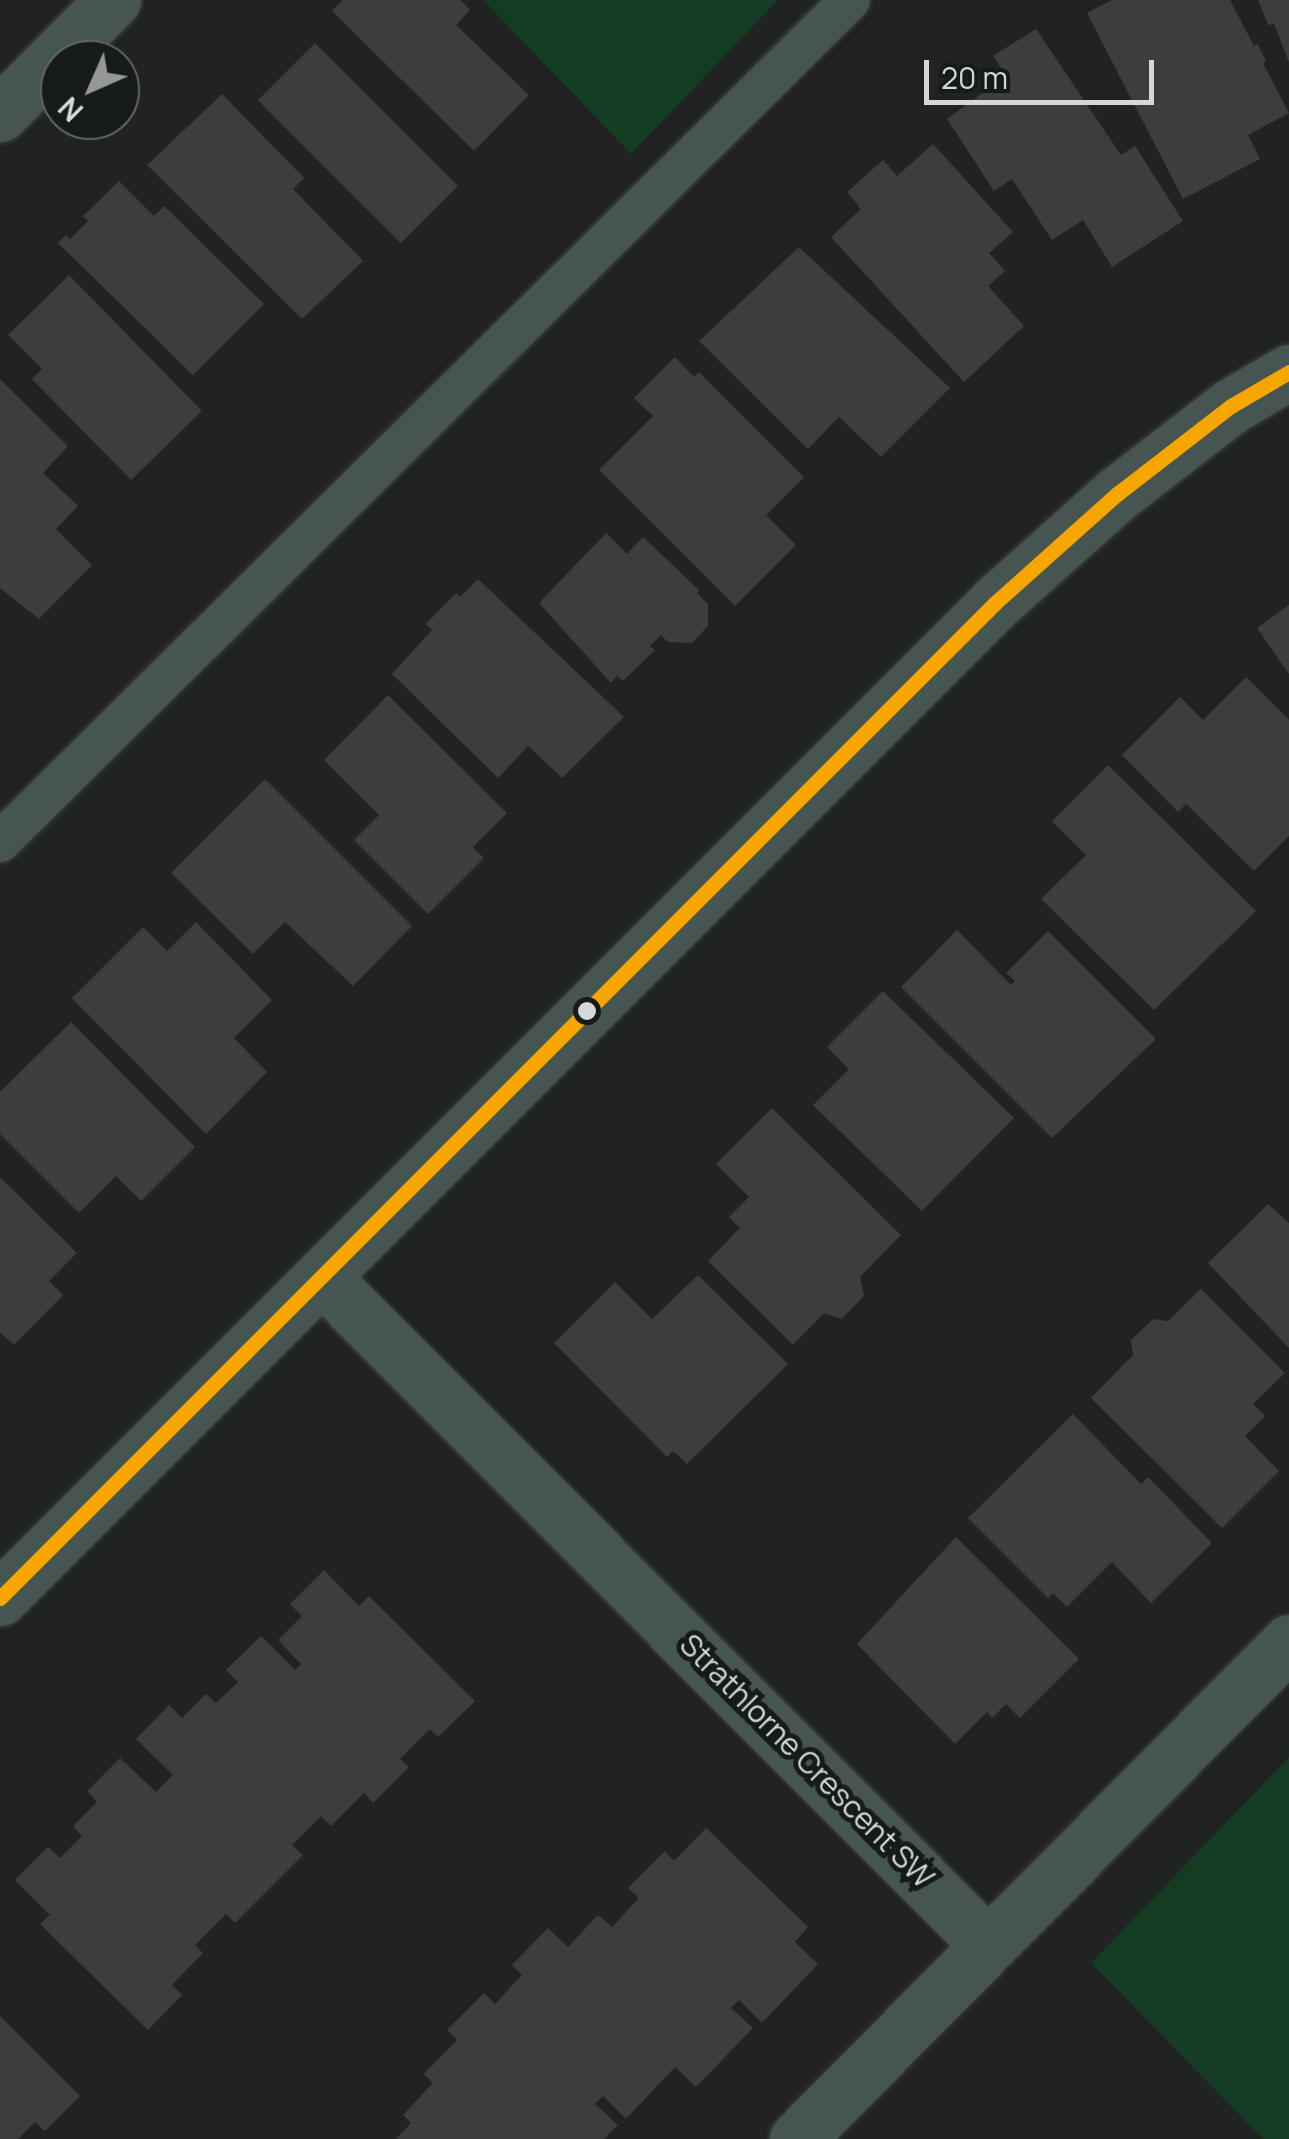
<!DOCTYPE html>
<html>
<head>
<meta charset="utf-8">
<style>
	body { margin:0 }
	#map { position:relative; width:1289px; height:2139px; overflow:hidden; background:#212222; font-family:Manrope,sans-serif }
	div>[style] { position:absolute }
	[style*='--x'] { left:calc(var(--x)*1px); top:calc(var(--y)*1px); width:calc(var(--w)*1px); rotate:calc(var(--a)*1deg) }
	.green>* { inset:0; background:#133c22 }
	.building>* { inset:0; background:#3c3d3e; transform-origin:0 0 }
	.roads { filter:drop-shadow(0 0 2px #3e3f3f) drop-shadow(0 0 2px #3e3f3f) }
	.service>* { height:40px; margin:-20px; padding:0 20px; transform-origin:20px; border-radius:20px; background:#465552 }
	.minor>* { height:55px; margin:-27.5px; padding:0 27.5px; transform-origin:27.5px; border-radius:27.5px; background:#465552 }
	.tertiary>* { height:55px; margin:-27.5px; padding:0 27.5px; transform-origin:27.5px; border-radius:27.5px; background:#465552 }
	.bus-1>* { height:15px; margin:-7.5px; padding:0 7.5px; transform-origin:7.5px; border-radius:7.5px; background:#f7a600 }
	.dots>* { width:28px; height:28px; translate:-50% -50%; box-sizing:border-box; border:5px solid #161a1a; border-radius:50% }
	span { translate:-50% -50%; white-space:nowrap; text-align:center; line-height:1.15; -webkit-text-stroke:10px #161a1a; paint-order:stroke }
	.street-label { font-size:30px; color:#d5d7d8 }
	.north { position:absolute; left:40px; top:40px; width:100px; height:100px; box-sizing:border-box; background:#161a1a; border:2px solid #626666; border-radius:50%; rotate:225deg; font-size:28px; font-weight:700; line-height:40px; text-align:center; color:#d5d7d8 }
	.north::after { content:''; display:block; margin:auto; width:35px; height:45px; background:#969898; clip-path:polygon(50% 0,100% 100%,50% 72%,0 100%) }
	.scale { position:absolute; left:924px; top:60px; width:230px; height:45px; box-sizing:border-box; border:5px solid #d5d7d8; border-top:0; padding-left:12px; font-size:30px; line-height:35px; white-space:nowrap; color:#d5d7d8; -webkit-text-stroke:8px #161a1a; paint-order:stroke }
</style>
</head>
<body>
<div id="map">
	<div class="green">
		<i style="clip-path:polygon(483px 0,778px 0,631px 154px)"></i>
		<i style="clip-path:polygon(1289px 1757px,1289px 2139px,1263px 2139px,1091px 1963px)"></i>
	</div>
	<div class="building">
		<i style="clip-path:polygon(343px 0,461px 0,470px 10px,456px 25px,529px 95px,474px 151px,332px 11px)"></i>
		<i style="clip-path:polygon(1112px 0,1230px 0,1254px 46px,1258px 44px,1266px 62px,1263px 63px,1289px 113px,1248px 135px,1260px 159px,1183px 199px,1087px 13px)"></i>
		<i style="clip-path:polygon(1258px 0,1289px 0,1289px 62px,1274px 24px,1268px 25px)"></i>
		<i style="clip-path:polygon(1036px 29px,1121px 155px,1135px 146px,1183px 221px,1112px 267px,1083px 220px,1052px 240px,1012px 179px,994px 191px,947px 119px,1006px 76px,993px 56px)"></i>
		<i style="left:315px;top:43px;width:202px;height:81px;rotate:45deg"></i>
		<i style="clip-path:polygon(222px 94px,304px 178px,293px 189px,363px 261px,302px 319px,147px 165px)"></i>
		<i style="clip-path:polygon(933px 144px,1013px 232px,989px 253px,1005px 271px,988px 286px,1024px 326px,964px 382px,831px 237px,861px 209px,847px 192px,883px 160px,897px 176px)"></i>
		<i style="clip-path:polygon(119px 181px,154px 216px,164px 206px,264px 304px,193px 375px,58px 243px,66px 235px,70px 239px,88px 221px,83px 216px)"></i>
		<i style="clip-path:polygon(799px 247px,950px 388px,881px 457px,839px 417px,808px 449px,699px 341px)"></i>
		<i style="clip-path:polygon(69px 275px,202px 411px,131px 480px,32px 379px,42px 369px,8px 335px)"></i>
		<i style="clip-path:polygon(675px 357px,694px 377px,699px 372px,804px 477px,766px 515px,796px 545px,735px 606px,599px 470px,653px 416px,634px 398px)"></i>
		<i style="clip-path:polygon(0 379px,68px 446px,43px 473px,78px 506px,56px 529px,92px 565px,39px 619px,0 588px)"></i>
		<i style="clip-path:polygon(606px 533px,627px 554px,643px 537px,699px 590px,697px 593px,708px 604px,708px 626px,692px 643px,668px 642px,661px 635px,650px 646px,655px 650px,623px 681px,617px 676px,611px 683px,539px 603px)"></i>
		<i style="clip-path:polygon(478px 579px,624px 717px,562px 778px,528px 746px,498px 778px,392px 674px,432px 630px,426px 624px,456px 593px,460px 597px)"></i>
		<i style="clip-path:polygon(1289px 605px,1289px 674px,1257px 628px)"></i>
		<i style="clip-path:polygon(1246px 677px,1289px 720px,1289px 836px,1254px 871px,1186px 804px,1178px 812px,1122px 755px,1180px 697px,1203px 720px)"></i>
		<i style="clip-path:polygon(388px 695px,507px 813px,473px 847px,484px 858px,428px 914px,354px 840px,379px 815px,324px 760px)"></i>
		<i style="clip-path:polygon(1108px 765px,1256px 911px,1154px 1010px,1041px 899px,1086px 855px,1052px 821px)"></i>
		<i style="clip-path:polygon(265px 779px,412px 926px,353px 986px,285px 922px,253px 954px,171px 873px)"></i>
		<i style="clip-path:polygon(196px 922px,272px 1000px,234px 1038px,267px 1072px,206px 1134px,72px 998px,143px 927px,167px 951px)"></i>
		<i style="clip-path:polygon(957px 930px,1011px 985px,1015px 981px,1006px 973px,1048px 931px,1156px 1039px,1052px 1138px,901px 987px)"></i>
		<i style="clip-path:polygon(883px 991px,1014px 1118px,922px 1211px,813px 1105px,849px 1069px,827px 1047px)"></i>
		<i style="clip-path:polygon(71px 1022px,195px 1147px,141px 1201px,116px 1176px,79px 1213px,0 1134px,0 1092px)"></i>
		<i style="clip-path:polygon(772px 1108px,901px 1235px,860px 1277px,864px 1296px,842px 1319px,824px 1313px,793px 1345px,708px 1261px,740px 1228px,729px 1217px,749px 1197px,716px 1164px)"></i>
		<i style="clip-path:polygon(0 1177px,77px 1253px,49px 1281px,63px 1295px,14px 1345px,0 1332px)"></i>
		<i style="clip-path:polygon(1268px 1204px,1289px 1223px,1289px 1348px,1208px 1263px)"></i>
		<i style="clip-path:polygon(698px 1275px,788px 1364px,687px 1464px,673px 1451px,667px 1457px,554px 1343px,615px 1282px,652px 1319px)"></i>
		<i style="clip-path:polygon(1201px 1289px,1285px 1373px,1253px 1404px,1265px 1416px,1245px 1436px,1279px 1471px,1222px 1528px,1091px 1398px,1133px 1355px,1131px 1340px,1153px 1319px,1168px 1321px)"></i>
		<i style="clip-path:polygon(1073px 1414px,1141px 1484px,1148px 1477px,1212px 1543px,1151px 1603px,1112px 1562px,1067px 1607px,1053px 1593px,1048px 1598px,968px 1518px)"></i>
		<i style="clip-path:polygon(956px 1537px,1079px 1659px,1020px 1718px,1006px 1704px,992px 1718px,987px 1712px,955px 1744px,857px 1644px)"></i>
		<i style="clip-path:polygon(324px 1570px,359px 1606px,369px 1596px,475px 1701px,438px 1737px,430px 1729px,400px 1759px,409px 1767px,373px 1803px,364px 1793px,331px 1826px,321px 1816px,292px 1845px,303px 1855px,235px 1923px,226px 1914px,195px 1945px,203px 1953px,172px 1985px,182px 1995px,148px 2030px,40px 1924px,50px 1915px,15px 1880px,48px 1847px,60px 1858px,82px 1836px,73px 1826px,97px 1802px,87px 1791px,120px 1758px,156px 1792px,173px 1775px,136px 1739px,169px 1705px,182px 1718px,206px 1694px,216px 1703px,238px 1682px,226px 1670px,261px 1636px,295px 1670px,301px 1664px,278px 1640px,302px 1616px,290px 1604px)"></i>
		<i style="clip-path:polygon(706px 1828px,808px 1927px,795px 1942px,818px 1964px,762px 2023px,739px 2000px,731px 2008px,753px 2028px,696px 2087px,675px 2067px,626px 2119px,603px 2096px,595px 2104px,618px 2125px,604px 2139px,396px 2139px,411px 2123px,403px 2115px,433px 2083px,424px 2074px,457px 2040px,447px 2030px,484px 1993px,495px 2004px,522px 1975px,512px 1965px,548px 1928px,568px 1947px,598px 1915px,612px 1927px,639px 1898px,628px 1888px,665px 1851px,674px 1861px)"></i>
		<i style="clip-path:polygon(0 2016px,80px 2096px,45px 2131px,35px 2122px,18px 2139px,0 2139px)"></i>
	</div>
	<div class="roads">
		<div class="service">
			<i style="--x:0;--y:842;--w:1196;--a:-44.73"></i>
		</div>
		<div class="minor">
			<i style="--x:0;--y:114;--w:161;--a:-45.3"></i>
			<i style="--x:323;--y:1278;--w:942;--a:45.09"></i>
			<i style="--x:797;--y:2139;--w:699;--a:-45.29"></i>
		</div>
		<div class="tertiary">
			<i style="--x:0;--y:1598;--w:1407;--a:-45"></i>
			<i style="--x:995;--y:603;--w:164;--a:-41.8"></i>
			<i style="--x:1117;--y:494;--w:144;--a:-37.7"></i>
			<i style="--x:1231;--y:406;--w:67;--a:-30.4"></i>
		</div>
	</div>
	<div class="bus-1">
		<i style="--x:0;--y:1598;--w:1407;--a:-45"></i>
		<i style="--x:995;--y:603;--w:164;--a:-41.8"></i>
		<i style="--x:1117;--y:494;--w:144;--a:-37.7"></i>
		<i style="--x:1231;--y:406;--w:67;--a:-30.4"></i>
	</div>
	<div class="dots">
		<i style="left:587px;top:1011px;background:#d5d7d8"></i>
	</div>
	<div class="street-label">
		<span style="left:807px;top:1761px;rotate:45deg">Strathlorne Crescent SW</span>
	</div>
	<div class="north">N</div>
	<div class="scale">20 m</div>
</div>
</body>
</html>
